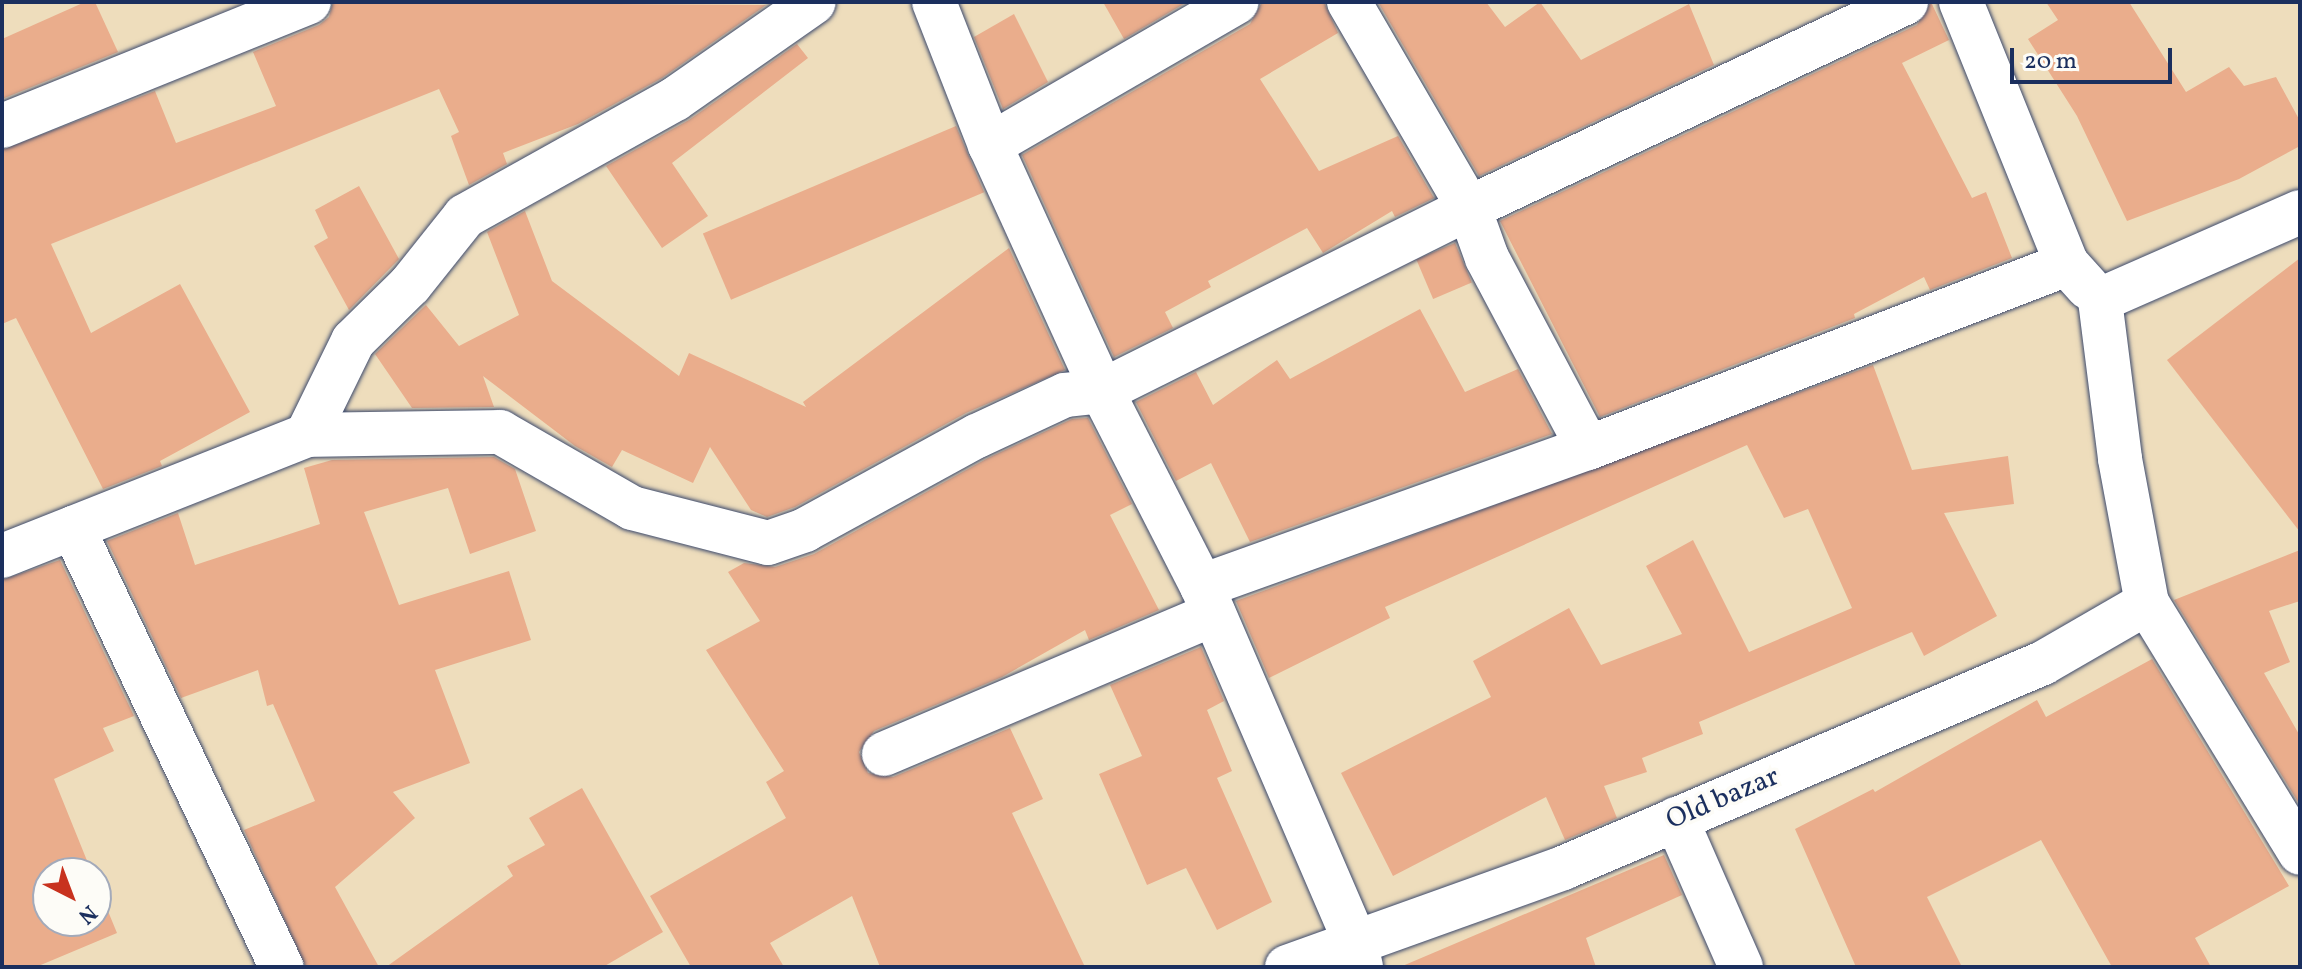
<!DOCTYPE html>
<html>
<head>
<meta charset="utf-8">
<style>
	body { margin:0 }
	#map { position:relative; width:2302px; height:969px; overflow:hidden; background:#eeddbc; font-family:Vollkorn,serif }
	div>[style] { position:absolute }
	[style*='--x'] { left:calc(var(--x)*1px); top:calc(var(--y)*1px); width:calc(var(--w)*1px); rotate:calc(var(--a)*1deg) }
	.building>* { inset:0; background:#eaad8c; transform-origin:0 0 }
	.roads { filter:drop-shadow(0 0 2px #3b496c) drop-shadow(0 0 2px #3b496c) }
	.minor>* { height:44px; margin:-22px; padding:0 22px; transform-origin:22px; border-radius:22px; background:#fff }
	span { translate:-50% -50%; white-space:nowrap; text-align:center; line-height:1.15; -webkit-text-stroke:7px #fdfcf7; paint-order:stroke }
	.street-label { font-size:28px; color:#1b2f5e }
	.frame { position:absolute; inset:0; border:4px solid #1b2f5e; pointer-events:none }
	.north { position:absolute; left:32px; top:857px; width:80px; height:80px; box-sizing:border-box; background:#fdfcf7; border:2px solid #a3aaba; border-radius:50%; rotate:138deg; font-size:22px; font-weight:700; line-height:32px; text-align:center; color:#1b2f5e }
	.north::after { content:''; display:block; margin:auto; width:28px; height:36px; background:#c8321e; clip-path:polygon(50% 0,100% 100%,50% 72%,0 100%) }
	.scale { position:absolute; left:2010px; top:48px; width:162px; height:36px; box-sizing:border-box; border:4px solid #1b2f5e; border-top:0; padding-left:10px; font-size:24px; line-height:28px; white-space:nowrap; color:#1b2f5e; -webkit-text-stroke:6px #fdfcf7; paint-order:stroke }
</style>
</head>
<body>
<div id="map">
	<div class="building">
		<i style="clip-path:polygon(85px 2px,95px 2px,118px 52px,2px 99px,2px 39px)"></i>
		<i style="clip-path:polygon(333px 2px,766px 5px,662px 78px,578px 124px,503px 153px,507px 164px,469px 185px,451px 136px,459px 132px,439px 89px,51px 244px,91px 333px,180px 284px,250px 412px,160px 461px,162px 466px,103px 489px,16px 318px,2px 324px,2px 150px,155px 91px,176px 143px,276px 106px,253px 52px,319px 25px,329px 17px)"></i>
		<i style="clip-path:polygon(1103px 2px,1187px 2px,1124px 39px)"></i>
		<i style="clip-path:polygon(1262px 2px,1324px 2px,1338px 33px,1260px 79px,1319px 171px,1398px 136px,1434px 198px,1395px 217px,1392px 211px,1323px 253px,1307px 228px,1208px 281px,1211px 287px,1165px 312px,1173px 328px,1114px 357px,1022px 155px,1250px 24px)"></i>
		<i style="clip-path:polygon(1378px 2px,1486px 2px,1505px 27px,1540px 2px,1581px 60px,1689px 4px,1714px 65px,1479px 176px)"></i>
		<i style="clip-path:polygon(1931px 2px,1949px 40px,1902px 63px,1972px 198px,1986px 192px,2012px 258px,1930px 290px,1924px 277px,1854px 314px,1855px 318px,1600px 417px,1500px 221px,1917px 25px)"></i>
		<i style="clip-path:polygon(2046px 2px,2129px 2px,2186px 92px,2229px 67px,2244px 86px,2276px 77px,2300px 121px,2300px 146px,2239px 179px,2127px 221px,2077px 116px,2028px 39px,2058px 20px)"></i>
		<i style="clip-path:polygon(1014px 14px,1048px 82px,1003px 109px,974px 37px)"></i>
		<i style="clip-path:polygon(797px 44px,808px 58px,672px 163px,708px 216px,662px 248px,606px 166px,689px 120px)"></i>
		<i style="left:956px;top:126px;width:72px;height:275px;rotate:67deg"></i>
		<i style="clip-path:polygon(359px 186px,399px 259px,349px 310px,314px 246px,328px 238px,315px 210px)"></i>
		<i style="clip-path:polygon(525px 211px,552px 281px,679px 376px,689px 353px,806px 407px,803px 402px,1009px 248px,1065px 370px,966px 413px,795px 507px,767px 517px,751px 510px,710px 447px,693px 483px,622px 450px,612px 467px,575px 446px,483px 376px,494px 407px,412px 408px,375px 354px,426px 305px,459px 346px,519px 315px,487px 232px)"></i>
		<i style="left:1455px;top:243px;width:43px;height:42px;rotate:67deg"></i>
		<i style="clip-path:polygon(2300px 258px,2300px 532px,2167px 360px)"></i>
		<i style="clip-path:polygon(1420px 309px,1465px 392px,1518px 369px,1552px 434px,1250px 542px,1211px 463px,1176px 481px,1136px 402px,1196px 372px,1213px 405px,1277px 360px,1290px 379px)"></i>
		<i style="clip-path:polygon(1873px 365px,1912px 470px,2008px 456px,2014px 504px,1944px 513px,1997px 616px,1924px 656px,1912px 632px,1699px 722px,1703px 734px,1642px 758px,1647px 772px,1604px 786px,1617px 818px,1565px 840px,1546px 797px,1393px 876px,1341px 773px,1491px 697px,1473px 661px,1569px 608px,1601px 665px,1682px 634px,1646px 566px,1693px 540px,1749px 652px,1852px 608px,1808px 509px,1784px 518px,1747px 445px,1385px 607px,1390px 618px,1269px 678px,1236px 601px)"></i>
		<i style="clip-path:polygon(1088px 418px,1132px 504px,1110px 515px,1159px 610px,1089px 640px,1085px 630px,1002px 677px,874px 731px,859px 752px,868px 773px,893px 777px,1010px 728px,1043px 799px,1012px 813px,1085px 967px,880px 967px,852px 896px,770px 943px,784px 967px,691px 967px,650px 896px,786px 818px,766px 782px,784px 771px,706px 650px,760px 621px,728px 572px,744px 563px,775px 567px,814px 554px,988px 458px,1072px 419px)"></i>
		<i style="clip-path:polygon(494px 457px,515px 469px,536px 531px,470px 554px,448px 488px,364px 512px,399px 605px,509px 571px,531px 640px,435px 670px,470px 763px,393px 792px,415px 818px,335px 887px,379px 967px,306px 967px,244px 830px,315px 801px,273px 704px,267px 706px,258px 670px,181px 698px,107px 541px,178px 513px,195px 565px,320px 524px,304px 468px,332px 460px)"></i>
		<i style="clip-path:polygon(2300px 550px,2300px 601px,2269px 611px,2290px 662px,2264px 673px,2300px 736px,2300px 805px,2174px 600px)"></i>
		<i style="clip-path:polygon(60px 560px,134px 716px,103px 728px,114px 751px,54px 779px,92px 873px,48px 873px,48px 921px,96px 921px,96px 882px,117px 933px,36px 967px,2px 967px,2px 580px)"></i>
		<i style="clip-path:polygon(1201px 647px,1224px 701px,1207px 710px,1232px 771px,1217px 778px,1272px 902px,1217px 930px,1186px 868px,1147px 885px,1099px 774px,1142px 756px,1110px 685px)"></i>
		<i style="clip-path:polygon(2152px 659px,2289px 886px,2195px 938px,2211px 967px,2112px 967px,2041px 840px,1927px 897px,1962px 967px,1856px 967px,1795px 829px,1873px 789px,1875px 792px,2037px 700px,2046px 717px)"></i>
		<i style="clip-path:polygon(582px 788px,663px 932px,603px 967px,386px 967px,513px 876px,507px 866px,545px 845px,529px 818px)"></i>
		<i style="clip-path:polygon(1664px 855px,1682px 895px,1586px 938px,1596px 967px,1400px 967px)"></i>
	</div>
	<div class="roads">
		<div class="minor">
			<i style="--x:934;--y:2;--w:154;--a:68.6"></i>
			<i style="--x:990;--y:145;--w:270;--a:65.5"></i>
			<i style="--x:1102;--y:391;--w:219;--a:62.9"></i>
			<i style="--x:1202;--y:586;--w:387;--a:66.7"></i>
			<i style="--x:1355;--y:941;--w:27;--a:77"></i>
			<i style="--x:1349;--y:2;--w:238;--a:59.8"></i>
			<i style="--x:1469;--y:208;--w:53;--a:70.2"></i>
			<i style="--x:1487;--y:258;--w:215;--a:62"></i>
			<i style="--x:1961;--y:2;--w:283;--a:68"></i>
			<i style="--x:2067;--y:264;--w:31;--a:48"></i>
			<i style="--x:2;--y:126;--w:331;--a:-22"></i>
			<i style="--x:990;--y:145;--w:285;--a:-30.1"></i>
			<i style="--x:2300;--y:212;--w:219;--a:156.3"></i>
			<i style="--x:2100;--y:300;--w:160;--a:82.8"></i>
			<i style="--x:2120;--y:459;--w:147;--a:79.4"></i>
			<i style="--x:2147;--y:603;--w:293;--a:58.5"></i>
			<i style="--x:307;--y:435;--w:105;--a:-63.9"></i>
			<i style="--x:353;--y:341;--w:80;--a:-44.5"></i>
			<i style="--x:410;--y:285;--w:88;--a:-51.4"></i>
			<i style="--x:465;--y:216;--w:240;--a:-29.1"></i>
			<i style="--x:675;--y:99;--w:169;--a:-34.9"></i>
			<i style="--x:73;--y:528;--w:486;--a:64.6"></i>
			<i style="--x:2;--y:556;--w:328;--a:-21.6"></i>
			<i style="--x:307;--y:435;--w:193;--a:-0.9"></i>
			<i style="--x:500;--y:432;--w:152;--a:29.9"></i>
			<i style="--x:632;--y:508;--w:140;--a:14.4"></i>
			<i style="--x:768;--y:543;--w:39;--a:-19"></i>
			<i style="--x:805;--y:530;--w:196;--a:-28.7"></i>
			<i style="--x:977;--y:436;--w:97;--a:-25"></i>
			<i style="--x:1065;--y:395;--w:37;--a:-6"></i>
			<i style="--x:1102;--y:391;--w:410;--a:-26.5"></i>
			<i style="--x:1469;--y:208;--w:483;--a:-25.2"></i>
			<i style="--x:1202;--y:586;--w:410;--a:-19.7"></i>
			<i style="--x:1588;--y:448;--w:513;--a:-21.01"></i>
			<i style="--x:884;--y:754;--w:358;--a:-23"></i>
			<i style="--x:1676;--y:819;--w:162;--a:66.3"></i>
			<i style="--x:1287;--y:967;--w:293;--a:-19.7"></i>
			<i style="--x:1563;--y:868;--w:522;--a:-23.13"></i>
			<i style="--x:2043;--y:663;--w:120;--a:-30"></i>
		</div>
	</div>
	<div class="street-label">
		<span style="left:1723px;top:799px;rotate:-23deg">Old bazar</span>
	</div>
	<div class="frame"></div>
	<div class="north">N</div>
	<div class="scale">20 m</div>
</div>
</body>
</html>
